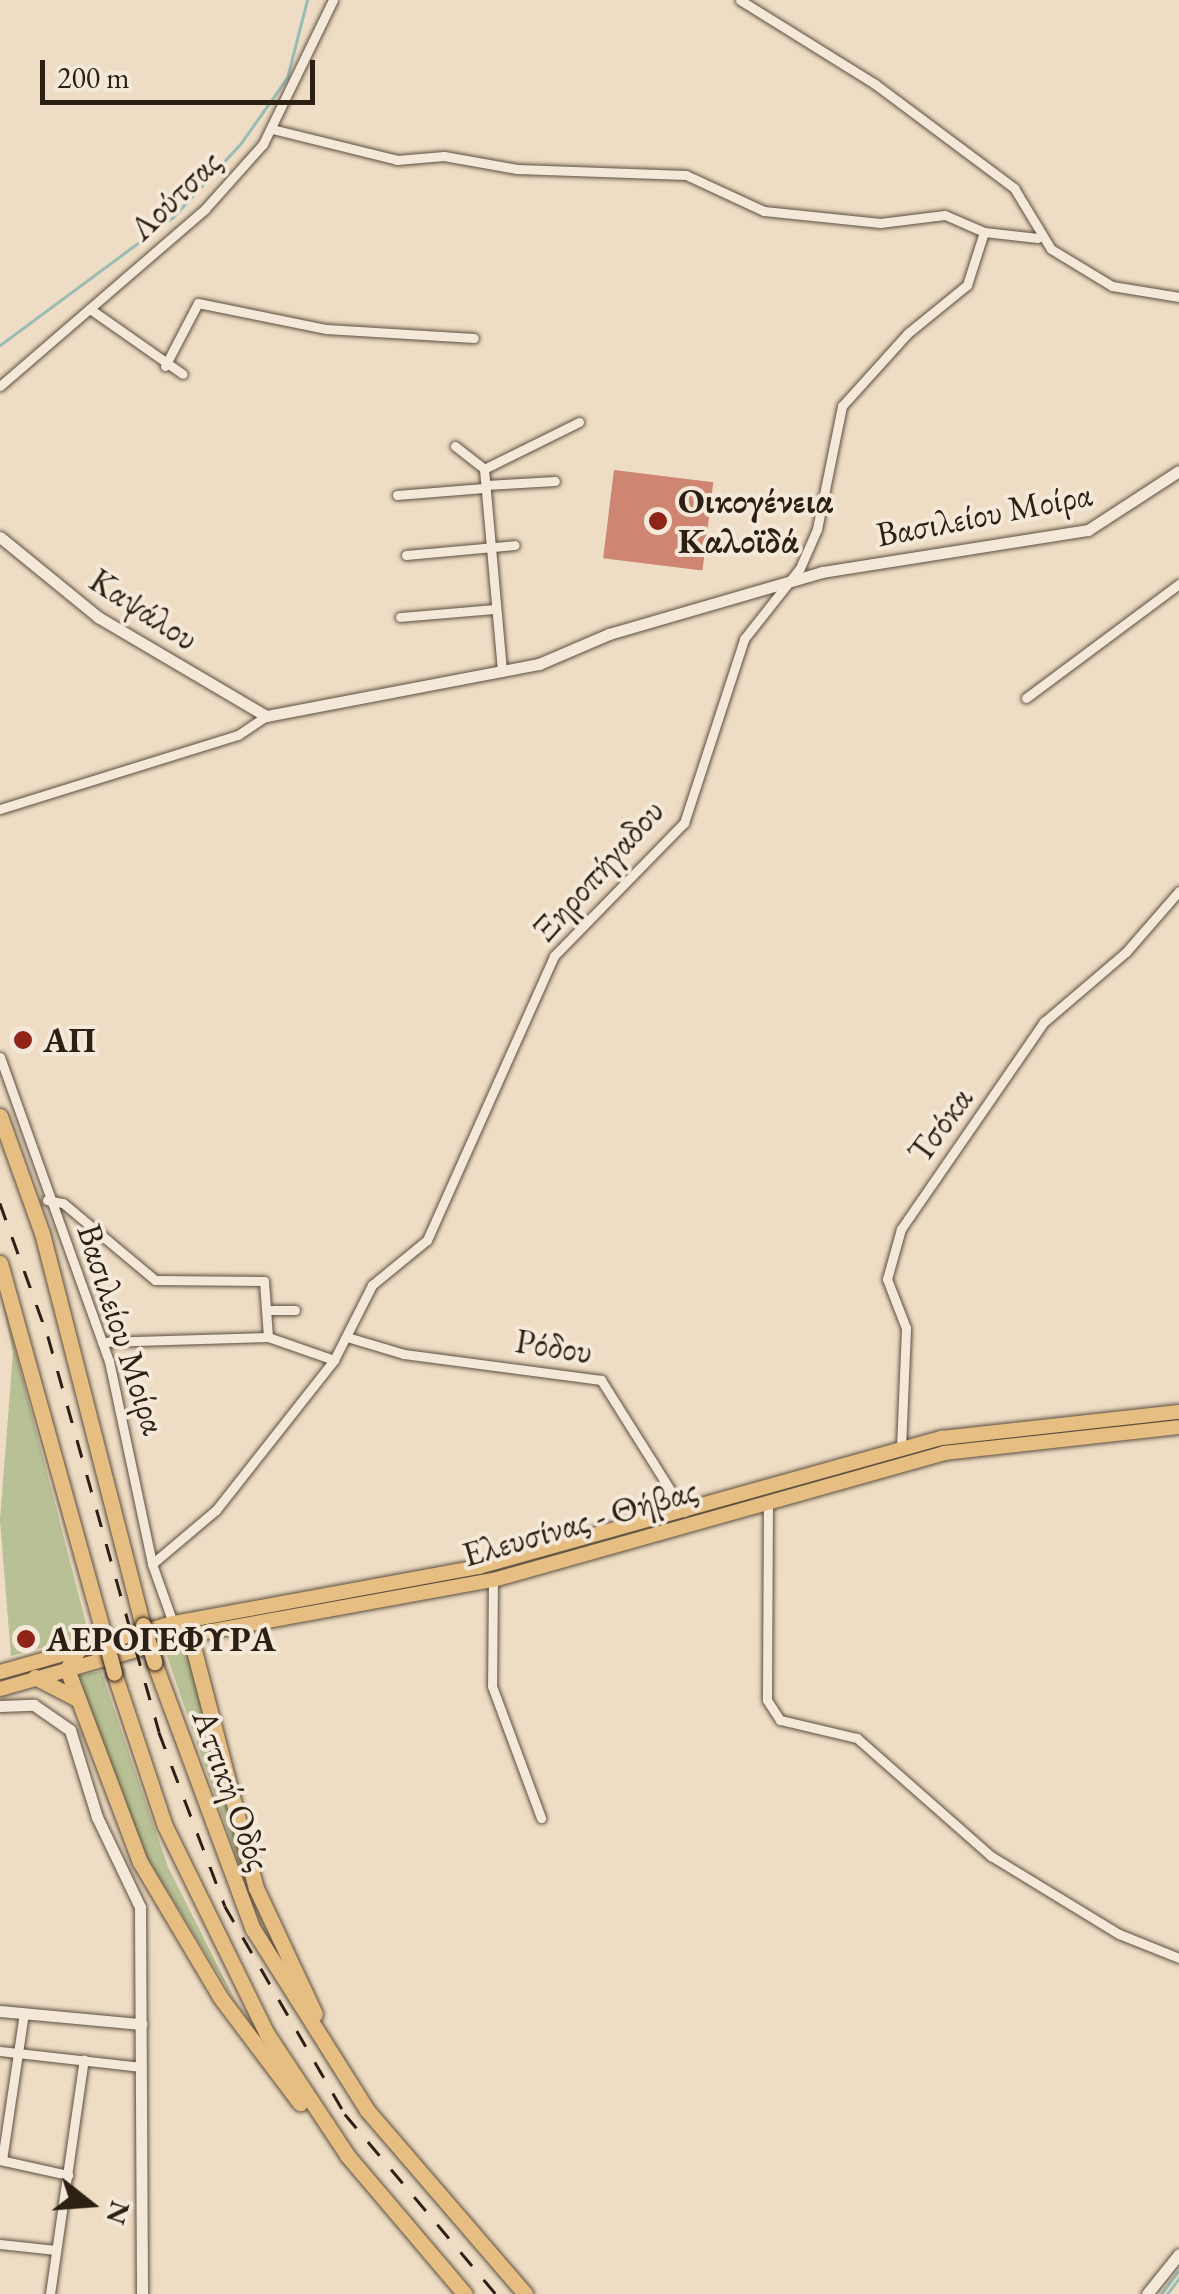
<!DOCTYPE html>
<html>
<head>
<meta charset="utf-8">
<style>
	body { margin:0 }
	#map { position:relative; width:1179px; height:2294px; overflow:hidden; background:#eedcc4; font-family:"EB Garamond",serif }
	div>[style] { position:absolute }
	[style*='--x'] { left:calc(var(--x)*1px); top:calc(var(--y)*1px); width:calc(var(--w)*1px); rotate:calc(var(--a)*1deg) }
	.green>* { inset:0; background:#b8c095 }
	.stream>* { height:2.5px; margin:-1.25px; padding:0 1.25px; transform-origin:1.25px; border-radius:1.25px; background:#99bcb4 }
	.building>* { inset:0; background:#ce8572; transform-origin:0 0 }
	.roads { filter:drop-shadow(0 0 2px #5c4f3f) drop-shadow(0 0 2px #5c4f3f) }
	.minor>* { height:9px; margin:-4.5px; padding:0 4.5px; transform-origin:4.5px; border-radius:4.5px; background:#f4e8d9 }
	.tertiary>* { height:11px; margin:-5.5px; padding:0 5.5px; transform-origin:5.5px; border-radius:5.5px; background:#f4e8d9 }
	.primary>* { height:14px; margin:-7px; padding:0 7px; transform-origin:7px; border-radius:7px; background:#e7be82 }
	.motorway>* { height:15px; margin:-7.5px; padding:0 7.5px; transform-origin:7.5px; border-radius:7.5px; background:#e7be82 }
	.rail>* { height:2.5px; margin-top:-1.25px; transform-origin:0; background:repeating-linear-gradient(90deg,#2b2013 0 18px,transparent 0 36px) }
	.bridges { filter:drop-shadow(0 0 2px #2b2013) drop-shadow(0 0 2px #2b2013) }
	.motorway-bridge>* { height:15px; margin:-7.5px; padding:0 7.5px; transform-origin:7.5px; border-radius:7.5px; background:#e7be82 }
	.dots>* { width:28px; height:28px; translate:-50% -50%; box-sizing:border-box; border:5px solid #f4e8d9; border-radius:50% }
	span { translate:-50% -50%; white-space:nowrap; text-align:center; line-height:1.15; -webkit-text-stroke:8px #f4e8d9; paint-order:stroke }
	.street-label { font-size:35px; color:#2b2013 }
	.poi-label { font-size:35px; color:#2b2013; font-weight:700 }
	.left { translate:0 -50%; text-align:left }
	.north { position:absolute; left:40px; top:2154px; width:100px; height:100px; -webkit-text-stroke:8px #f4e8d9; paint-order:stroke; rotate:107deg; font-size:28px; font-weight:700; line-height:40px; text-align:center; color:#2b2013 }
	.north::after { content:''; display:block; margin:auto; width:35px; height:45px; background:#2b2013; clip-path:polygon(50% 0,100% 100%,50% 72%,0 100%) }
	.scale { position:absolute; left:40px; top:60px; width:275px; height:45px; box-sizing:border-box; border:5px solid #2b2013; border-top:0; padding-left:12px; font-size:30px; line-height:35px; white-space:nowrap; color:#2b2013; -webkit-text-stroke:8px #f4e8d9; paint-order:stroke }
</style>
</head>
<body>
<div id="map">
	<div class="green">
		<i style="clip-path:polygon(0 1291px,89px 1635px,11px 1656px,0 1520px,13px 1352px)"></i>
		<i style="clip-path:polygon(188px 1648px,249px 1877px,244px 1879px,166px 1653px)"></i>
		<i style="clip-path:polygon(101px 1671px,168px 1867px,238px 2006px,145px 1854px,76px 1676px)"></i>
	</div>
	<div class="stream">
		<i style="--x:0;--y:345;--w:215;--a:-36.5"></i>
		<i style="--x:173;--y:217;--w:100;--a:-47.4"></i>
		<i style="--x:241;--y:143;--w:80;--a:-54.7"></i>
		<i style="--x:287;--y:78;--w:81;--a:-75.6"></i>
		<i style="--x:1161;--y:2294;--w:30;--a:-53"></i>
		<i style="--x:1167;--y:2294;--w:20;--a:-53"></i>
	</div>
	<div class="building">
		<i style="left:614px;top:470px;width:100px;height:89px;rotate:7deg"></i>
	</div>
	<div class="roads">
		<div class="minor">
			<i style="--x:740;--y:0;--w:159;--a:31.9"></i>
			<i style="--x:875;--y:84;--w:174;--a:36.8"></i>
			<i style="--x:1014;--y:188;--w:71;--a:58.8"></i>
			<i style="--x:1051;--y:249;--w:71;--a:31.2"></i>
			<i style="--x:1112;--y:286;--w:68;--a:9.3"></i>
			<i style="--x:272;--y:129;--w:129;--a:13.9"></i>
			<i style="--x:397;--y:160;--w:47;--a:-4.9"></i>
			<i style="--x:444;--y:156;--w:74;--a:10.1"></i>
			<i style="--x:517;--y:169;--w:169;--a:2"></i>
			<i style="--x:686;--y:175;--w:86;--a:24.8"></i>
			<i style="--x:764;--y:211;--w:117;--a:5.9"></i>
			<i style="--x:880;--y:223;--w:65;--a:-7"></i>
			<i style="--x:945;--y:215;--w:43;--a:23.6"></i>
			<i style="--x:984;--y:232;--w:54;--a:6.3"></i>
			<i style="--x:90;--y:309;--w:113;--a:35"></i>
			<i style="--x:165;--y:366;--w:71;--a:-62.4"></i>
			<i style="--x:198;--y:303;--w:131;--a:11.5"></i>
			<i style="--x:326;--y:329;--w:148;--a:3.5"></i>
			<i style="--x:0;--y:386;--w:271;--a:-40.8"></i>
			<i style="--x:205;--y:209;--w:87;--a:-48.3"></i>
			<i style="--x:263;--y:144;--w:160;--a:-64.1"></i>
			<i style="--x:455;--y:446;--w:37;--a:38"></i>
			<i style="--x:484;--y:469;--w:204;--a:84.9"></i>
			<i style="--x:484;--y:469;--w:106;--a:-26.3"></i>
			<i style="--x:486;--y:485;--w:69;--a:-3.3"></i>
			<i style="--x:397;--y:495;--w:87;--a:-4.6"></i>
			<i style="--x:406;--y:555;--w:109;--a:-5.2"></i>
			<i style="--x:400;--y:617;--w:96;--a:-4.8"></i>
			<i style="--x:1026;--y:698;--w:191;--a:-36.7"></i>
			<i style="--x:0;--y:809;--w:249;--a:-17.3"></i>
			<i style="--x:238;--y:735;--w:34;--a:-34"></i>
			<i style="--x:0;--y:1057;--w:323;--a:70.3"></i>
			<i style="--x:109;--y:1361;--w:208;--a:78"></i>
			<i style="--x:152;--y:1564;--w:63;--a:70.4"></i>
			<i style="--x:47;--y:1200;--w:16;--a:11"></i>
			<i style="--x:63;--y:1203;--w:120;--a:39.9"></i>
			<i style="--x:155;--y:1280;--w:109;--a:0.5"></i>
			<i style="--x:264;--y:1281;--w:56;--a:85.9"></i>
			<i style="--x:268;--y:1310;--w:27;--a:0"></i>
			<i style="--x:347;--y:1337;--w:59;--a:16.6"></i>
			<i style="--x:404;--y:1354;--w:199;--a:7.5"></i>
			<i style="--x:601;--y:1380;--w:156;--a:57.8"></i>
			<i style="--x:102;--y:1342;--w:166;--a:-1.7"></i>
			<i style="--x:268;--y:1337;--w:70;--a:19.2"></i>
			<i style="--x:901;--y:1448;--w:120;--a:-87.6"></i>
			<i style="--x:906;--y:1328;--w:53;--a:-111.2"></i>
			<i style="--x:887;--y:1279;--w:52;--a:-74.4"></i>
			<i style="--x:901;--y:1229;--w:252;--a:-55.4"></i>
			<i style="--x:1044;--y:1022;--w:108;--a:-40.5"></i>
			<i style="--x:1126;--y:952;--w:81;--a:-49"></i>
			<i style="--x:768;--y:1501;--w:199;--a:90.3"></i>
			<i style="--x:767;--y:1700;--w:24;--a:57"></i>
			<i style="--x:780;--y:1720;--w:79;--a:13.2"></i>
			<i style="--x:857;--y:1738;--w:179;--a:41.4"></i>
			<i style="--x:991;--y:1856;--w:150;--a:31.4"></i>
			<i style="--x:1119;--y:1934;--w:65;--a:21.8"></i>
			<i style="--x:152;--y:1564;--w:84;--a:-40.2"></i>
			<i style="--x:216;--y:1510;--w:191;--a:-51.8"></i>
			<i style="--x:334;--y:1360;--w:84;--a:-63.1"></i>
			<i style="--x:372;--y:1285;--w:71;--a:-39.3"></i>
			<i style="--x:427;--y:1240;--w:311;--a:-65.9"></i>
			<i style="--x:554;--y:956;--w:186;--a:-45.7"></i>
			<i style="--x:684;--y:823;--w:194;--a:-71.9"></i>
			<i style="--x:744;--y:639;--w:90;--a:-51.7"></i>
			<i style="--x:800;--y:568;--w:43;--a:-66.4"></i>
			<i style="--x:817;--y:529;--w:126;--a:-78.5"></i>
			<i style="--x:842;--y:406;--w:98;--a:-47.9"></i>
			<i style="--x:908;--y:333;--w:76;--a:-39.1"></i>
			<i style="--x:967;--y:285;--w:56;--a:-72.2"></i>
			<i style="--x:493;--y:1580;--w:106;--a:90.5"></i>
			<i style="--x:492;--y:1686;--w:141;--a:69.6"></i>
			<i style="--x:0;--y:2051;--w:142;--a:6.5"></i>
			<i style="--x:0;--y:2160;--w:70;--a:12.4"></i>
			<i style="--x:2;--y:2160;--w:149;--a:-81.5"></i>
			<i style="--x:0;--y:2244;--w:56;--a:6.1"></i>
			<i style="--x:50;--y:2294;--w:237;--a:-81.8"></i>
		</div>
		<div class="tertiary">
			<i style="--x:0;--y:537;--w:127;--a:39.2"></i>
			<i style="--x:98;--y:617;--w:195;--a:30.5"></i>
			<i style="--x:266;--y:716;--w:278;--a:-10.8"></i>
			<i style="--x:539;--y:664;--w:76;--a:-23.2"></i>
			<i style="--x:609;--y:634;--w:222;--a:-16.2"></i>
			<i style="--x:822;--y:572;--w:269;--a:-9"></i>
			<i style="--x:1088;--y:530;--w:108;--a:-33"></i>
			<i style="--x:0;--y:1706;--w:34;--a:-2"></i>
			<i style="--x:34;--y:1705;--w:44;--a:34.8"></i>
			<i style="--x:70;--y:1730;--w:91;--a:72.8"></i>
			<i style="--x:97;--y:1817;--w:100;--a:64.5"></i>
			<i style="--x:140;--y:1907;--w:387;--a:89.7"></i>
			<i style="--x:0;--y:2011;--w:142;--a:5.3"></i>
			<i style="--x:1147;--y:2294;--w:51;--a:-51.3"></i>
		</div>
		<div class="primary">
			<i style="--x:0;--y:1672;--w:180;--a:-15.8"></i>
			<i style="--x:173;--y:1623;--w:311;--a:-10.4"></i>
			<i style="--x:479;--y:1567;--w:481;--a:-15.6"></i>
			<i style="--x:942;--y:1438;--w:238;--a:-6.3"></i>
			<i style="--x:0;--y:1689;--w:198;--a:-15.9"></i>
			<i style="--x:190;--y:1635;--w:308;--a:-10.3"></i>
			<i style="--x:493;--y:1580;--w:469;--a:-15.7"></i>
			<i style="--x:944;--y:1453;--w:236;--a:-6.3"></i>
		</div>
		<div class="motorway">
			<i style="--x:0;--y:1116;--w:124;--a:70.3"></i>
			<i style="--x:42;--y:1233;--w:405;--a:75.6"></i>
			<i style="--x:0;--y:1263;--w:386;--a:74.4"></i>
			<i style="--x:190;--y:1635;--w:261;--a:75.4"></i>
			<i style="--x:256;--y:1888;--w:139;--a:64.9"></i>
			<i style="--x:78;--y:1650;--w:22;--a:120"></i>
			<i style="--x:67;--y:1669;--w:206;--a:69.3"></i>
			<i style="--x:140;--y:1862;--w:157;--a:59.3"></i>
			<i style="--x:220;--y:1997;--w:133;--a:53"></i>
			<i style="--x:154;--y:1662;--w:285;--a:69.7"></i>
			<i style="--x:253;--y:1929;--w:214;--a:57.8"></i>
			<i style="--x:367;--y:2110;--w:243;--a:49.3"></i>
			<i style="--x:114;--y:1673;--w:161;--a:71.6"></i>
			<i style="--x:165;--y:1826;--w:232;--a:63.9"></i>
			<i style="--x:267;--y:2034;--w:145;--a:56.5"></i>
			<i style="--x:347;--y:2155;--w:182;--a:49.7"></i>
			<i style="--x:35;--y:1677;--w:45;--a:27.7"></i>
		</div>
	</div>
	<div class="rail">
		<i style="--x:0;--y:1203;--w:141;--a:70.2"></i>
		<i style="--x:48;--y:1336;--w:411;--a:74.3"></i>
		<i style="--x:159;--y:1732;--w:186;--a:69.2"></i>
		<i style="--x:225;--y:1906;--w:240;--a:60"></i>
		<i style="--x:345;--y:2114;--w:235;--a:50"></i>
	</div>
	<div class="bridges">
		<div class="motorway-bridge">
			<i style="--x:143;--y:1625;--w:39;--a:73"></i>
			<i style="--x:104;--y:1635;--w:39;--a:75"></i>
		</div>
	</div>
	<div class="dots">
		<i style="left:658px;top:521px;background:#8f2418"></i>
		<i style="left:23px;top:1040px;background:#8f2418"></i>
		<i style="left:26px;top:1639px;background:#8f2418"></i>
	</div>
	<div class="street-label">
		<span style="left:175px;top:195px;rotate:-44deg">Λούτσας</span>
		<span style="left:984px;top:514px;rotate:-11deg">Βασιλείου Μοίρα</span>
		<span style="left:144px;top:609px;rotate:33deg">Καψάλου</span>
		<span style="left:598px;top:870px;rotate:-48deg">Ξηροπήγαδου</span>
		<span style="left:940px;top:1125px;rotate:-54deg">Τσόκα</span>
		<span style="left:122px;top:1329px;rotate:72deg">Βασιλείου Μοίρα</span>
		<span style="left:554px;top:1346px;rotate:9deg">Ρόδου</span>
		<span style="left:580px;top:1522px;rotate:-16deg">Ελευσίνας - Θήβας</span>
		<span style="left:232px;top:1790px;rotate:70deg">Αττική Οδός</span>
	</div>
	<div class="poi-label">
		<span class="left" style="left:678px;top:521px">Οικογένεια<br>Καλοϊδά</span>
		<span class="left" style="left:43px;top:1040px">ΑΠ</span>
		<span class="left" style="left:46px;top:1639px">ΑΕΡΟΓΕΦΥΡΑ</span>
	</div>
	<div class="north">N</div>
	<div class="scale">200 m</div>
</div>
</body>
</html>
